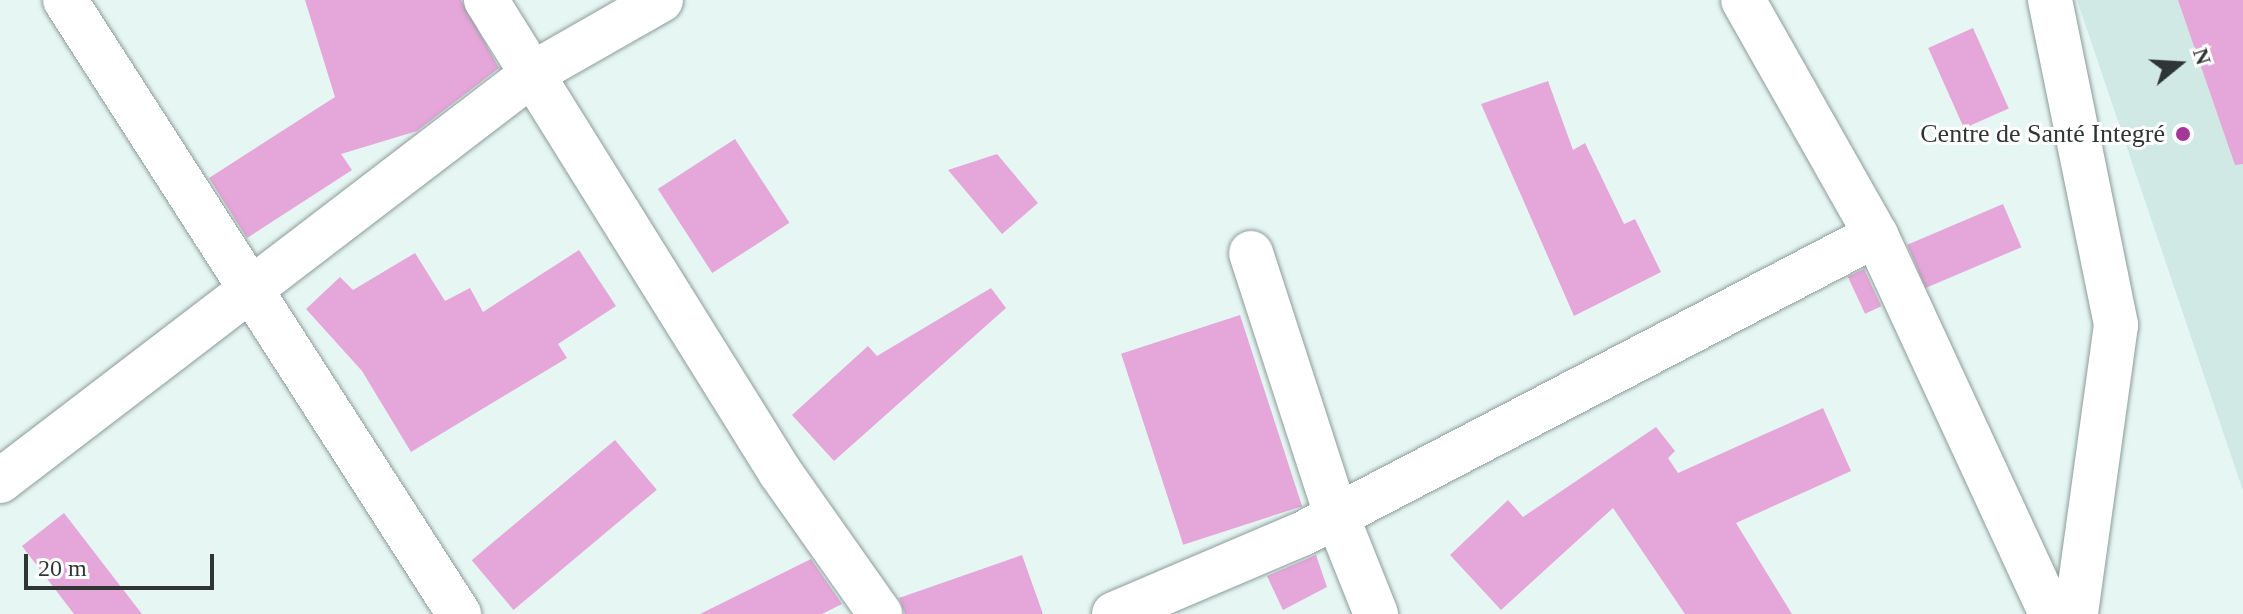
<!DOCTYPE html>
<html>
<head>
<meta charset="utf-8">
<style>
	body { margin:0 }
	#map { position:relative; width:2243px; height:614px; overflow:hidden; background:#e6f7f3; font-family:Georgia,serif }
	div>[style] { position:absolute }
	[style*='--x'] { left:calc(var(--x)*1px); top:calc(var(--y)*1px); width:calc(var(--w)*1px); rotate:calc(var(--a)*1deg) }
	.built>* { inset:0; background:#d1e9e4 }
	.building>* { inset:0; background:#e5a6da; transform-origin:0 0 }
	.roads { filter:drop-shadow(0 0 2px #8d9c98) drop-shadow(0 0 2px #8d9c98) }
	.minor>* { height:44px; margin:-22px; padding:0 22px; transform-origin:22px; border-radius:22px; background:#fff }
	.dots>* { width:22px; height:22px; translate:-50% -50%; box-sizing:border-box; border:4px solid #fff; border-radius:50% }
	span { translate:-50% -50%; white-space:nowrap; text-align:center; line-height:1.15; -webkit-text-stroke:6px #fff; paint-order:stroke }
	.poi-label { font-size:26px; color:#2f3534 }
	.right { translate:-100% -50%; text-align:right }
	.north { position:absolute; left:2139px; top:24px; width:80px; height:80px; -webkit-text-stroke:6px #fff; paint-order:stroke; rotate:72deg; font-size:22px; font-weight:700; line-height:32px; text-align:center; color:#2f3534 }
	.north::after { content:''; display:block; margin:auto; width:28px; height:36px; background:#2f3534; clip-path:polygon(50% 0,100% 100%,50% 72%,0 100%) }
	.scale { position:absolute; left:24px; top:554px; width:190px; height:36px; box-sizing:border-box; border:4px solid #2f3534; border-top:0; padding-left:10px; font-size:24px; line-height:28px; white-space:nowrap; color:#2f3534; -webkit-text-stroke:6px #fff; paint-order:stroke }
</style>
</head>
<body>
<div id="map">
	<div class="built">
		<i style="clip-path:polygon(2077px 0,2243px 0,2243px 491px,2168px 269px)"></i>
	</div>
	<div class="building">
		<i style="clip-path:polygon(305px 0,461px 0,499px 68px,417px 131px,341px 154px,352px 170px,247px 238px,209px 178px,335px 97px)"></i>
		<i style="clip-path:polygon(2178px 0,2243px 0,2243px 164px,2235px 165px)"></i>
		<i style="left:1973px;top:28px;width:88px;height:49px;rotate:66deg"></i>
		<i style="clip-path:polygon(1548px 81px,1573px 150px,1585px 143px,1624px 224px,1635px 219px,1661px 272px,1574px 316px,1481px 104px)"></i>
		<i style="left:735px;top:139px;width:100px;height:92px;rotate:57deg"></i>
		<i style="clip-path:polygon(997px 154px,1038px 203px,1002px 234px,948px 170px)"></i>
		<i style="left:2003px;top:204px;width:47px;height:104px;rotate:67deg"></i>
		<i style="clip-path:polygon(579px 250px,616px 306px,558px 344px,567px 358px,411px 452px,362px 371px,306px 309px,340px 277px,353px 290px,415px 253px,445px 301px,470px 288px,483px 312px)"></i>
		<i style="left:1864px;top:269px;width:41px;height:18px;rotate:65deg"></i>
		<i style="clip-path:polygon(991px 288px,1006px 308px,834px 461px,792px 415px,868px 346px,877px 356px)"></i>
		<i style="left:1240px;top:315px;width:201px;height:125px;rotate:72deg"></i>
		<i style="clip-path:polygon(1823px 408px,1851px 471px,1736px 523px,1792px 614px,1685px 614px,1613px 508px,1501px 610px,1450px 555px,1508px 500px,1523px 517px,1656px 427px,1675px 451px,1668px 458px,1678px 473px)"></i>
		<i style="left:615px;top:440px;width:65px;height:187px;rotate:50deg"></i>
		<i style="clip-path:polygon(64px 513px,142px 614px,74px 614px,22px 546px)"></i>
		<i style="clip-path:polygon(1022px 555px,1043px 614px,905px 614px,899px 598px)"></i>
		<i style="clip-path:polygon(1316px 555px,1327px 587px,1283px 610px,1267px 576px)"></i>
		<i style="clip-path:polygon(811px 559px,842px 604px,822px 614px,700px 614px)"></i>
	</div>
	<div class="roads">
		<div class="minor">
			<i style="--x:65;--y:0;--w:730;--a:57.31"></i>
			<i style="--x:486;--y:0;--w:556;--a:58.08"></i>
			<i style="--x:780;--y:472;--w:174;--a:54.8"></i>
			<i style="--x:1743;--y:0;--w:270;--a:60.5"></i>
			<i style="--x:1876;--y:235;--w:417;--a:65.2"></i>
			<i style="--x:2050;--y:0;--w:332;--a:78.5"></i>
			<i style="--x:2116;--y:325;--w:292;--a:97.9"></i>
			<i style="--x:1251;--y:253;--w:274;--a:72"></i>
			<i style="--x:1336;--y:514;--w:108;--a:68.2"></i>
			<i style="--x:0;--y:481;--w:673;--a:-37.4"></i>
			<i style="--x:535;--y:72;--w:145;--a:-29.7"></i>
			<i style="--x:1114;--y:614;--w:204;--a:-23.1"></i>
			<i style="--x:1302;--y:534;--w:647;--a:-27.52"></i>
		</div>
	</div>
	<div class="dots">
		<i style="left:2183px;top:134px;background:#a43797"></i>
	</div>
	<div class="poi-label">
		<span class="right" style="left:2165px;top:134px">Centre de Santé Integré</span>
	</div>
	<div class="north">N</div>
	<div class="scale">20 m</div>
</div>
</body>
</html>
